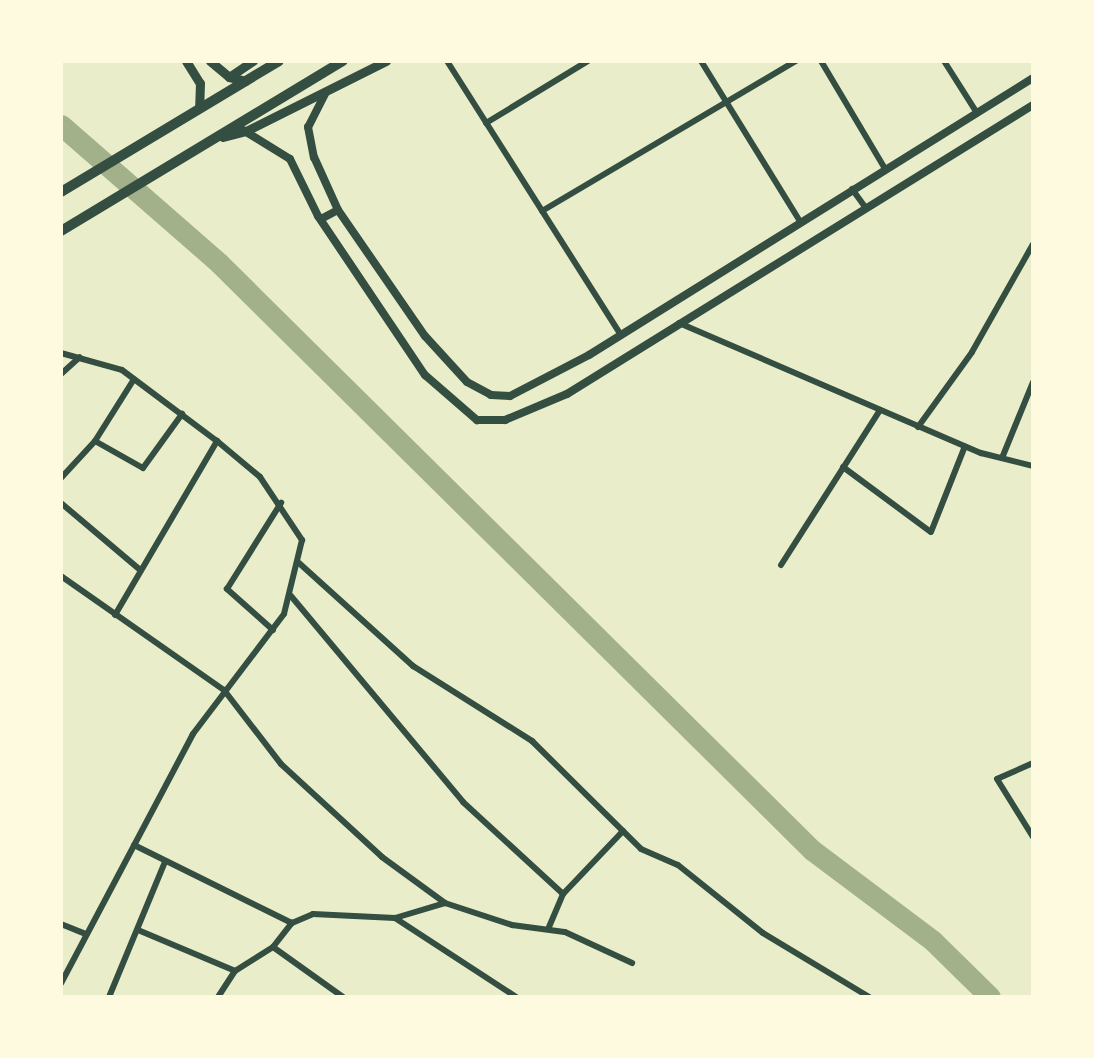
<!DOCTYPE html>
<html>
<head>
<meta charset="utf-8">
<style>
	body { margin:0 }
	#map { position:relative; width:1094px; height:1058px; overflow:hidden; background:#e9edc9; font-family:"Open Sans",sans-serif }
	div>[style] { position:absolute }
	[style*='--x'] { left:calc(var(--x)*1px); top:calc(var(--y)*1px); width:calc(var(--w)*1px); rotate:calc(var(--a)*1deg) }
	.river>* { height:21px; margin:-10.5px; padding:0 10.5px; transform-origin:10.5px; border-radius:10.5px; background:#a3b18a }
	.minor>* { height:6px; margin:-3px; padding:0 3px; transform-origin:3px; border-radius:3px; background:#344e41 }
	.tertiary>* { height:8px; margin:-4px; padding:0 4px; transform-origin:4px; border-radius:4px; background:#344e41 }
	.secondary>* { height:9px; margin:-4.5px; padding:0 4.5px; transform-origin:4.5px; border-radius:4.5px; background:#344e41 }
	.trunk>* { height:10px; margin:-5px; padding:0 5px; transform-origin:5px; border-radius:5px; background:#344e41 }
	span { translate:-50% -50%; white-space:nowrap; text-align:center; line-height:1.15; -webkit-text-stroke:7px #fefae0; paint-order:stroke }
	.frame { position:absolute; inset:0; border:63px solid #fefae0; pointer-events:none }
</style>
</head>
<body>
<div id="map">
	<div class="river">
		<i style="--x:61;--y:125;--w:210;--a:41.1"></i>
		<i style="--x:219;--y:263;--w:834;--a:44.71"></i>
		<i style="--x:812;--y:850;--w:151;--a:36.9"></i>
		<i style="--x:933;--y:941;--w:80;--a:44.5"></i>
	</div>
	<div class="minor">
		<i style="--x:447;--y:61;--w:325;--a:57.6"></i>
		<i style="--x:701;--y:61;--w:188;--a:58.3"></i>
		<i style="--x:821;--y:61;--w:126;--a:59.3"></i>
		<i style="--x:944;--y:61;--w:62;--a:57.6"></i>
		<i style="--x:486;--y:123;--w:119;--a:-31.3"></i>
		<i style="--x:852;--y:189;--w:22;--a:54"></i>
		<i style="--x:542;--y:211;--w:295;--a:-30.6"></i>
		<i style="--x:679;--y:323;--w:329;--a:23.3"></i>
		<i style="--x:981;--y:453;--w:54;--a:14"></i>
		<i style="--x:61;--y:353;--w:63;--a:15.6"></i>
		<i style="--x:122;--y:370;--w:119;--a:36.8"></i>
		<i style="--x:217;--y:441;--w:56;--a:39.9"></i>
		<i style="--x:260;--y:477;--w:76;--a:56.3"></i>
		<i style="--x:302;--y:540;--w:76;--a:103.7"></i>
		<i style="--x:284;--y:614;--w:151;--a:127.2"></i>
		<i style="--x:193;--y:734;--w:282;--a:117.9"></i>
		<i style="--x:61;--y:374;--w:25;--a:-42"></i>
		<i style="--x:918;--y:427;--w:92;--a:-54.2"></i>
		<i style="--x:972;--y:352;--w:124;--a:-60.5"></i>
		<i style="--x:95;--y:441;--w:55;--a:29.4"></i>
		<i style="--x:143;--y:468;--w:67;--a:-54.2"></i>
		<i style="--x:1002;--y:458;--w:82;--a:-67.8"></i>
		<i style="--x:843;--y:467;--w:109;--a:36.5"></i>
		<i style="--x:931;--y:532;--w:92;--a:-68.4"></i>
		<i style="--x:61;--y:478;--w:50;--a:-47.4"></i>
		<i style="--x:95;--y:441;--w:73;--a:-57.8"></i>
		<i style="--x:61;--y:503;--w:102;--a:40.2"></i>
		<i style="--x:299;--y:563;--w:154;--a:42.1"></i>
		<i style="--x:413;--y:666;--w:141;--a:32.2"></i>
		<i style="--x:532;--y:741;--w:153;--a:44.7"></i>
		<i style="--x:641;--y:849;--w:40;--a:23.4"></i>
		<i style="--x:678;--y:865;--w:109;--a:38.7"></i>
		<i style="--x:763;--y:933;--w:124;--a:31.1"></i>
		<i style="--x:781;--y:565;--w:184;--a:-57.4"></i>
		<i style="--x:61;--y:576;--w:199;--a:35"></i>
		<i style="--x:224;--y:690;--w:93;--a:52.4"></i>
		<i style="--x:281;--y:764;--w:137;--a:42.6"></i>
		<i style="--x:382;--y:857;--w:78;--a:36.1"></i>
		<i style="--x:291;--y:596;--w:268;--a:50.1"></i>
		<i style="--x:463;--y:802;--w:136;--a:42.6"></i>
		<i style="--x:115;--y:615;--w:202;--a:-59.6"></i>
		<i style="--x:273;--y:630;--w:62;--a:-138.3"></i>
		<i style="--x:227;--y:589;--w:102;--a:-57.9"></i>
		<i style="--x:1033;--y:763;--w:39;--a:156"></i>
		<i style="--x:997;--y:779;--w:68;--a:58.2"></i>
		<i style="--x:134;--y:845;--w:176;--a:26.3"></i>
		<i style="--x:395;--y:918;--w:145;--a:33.1"></i>
		<i style="--x:61;--y:924;--w:27;--a:22"></i>
		<i style="--x:549;--y:927;--w:36;--a:-67"></i>
		<i style="--x:563;--y:894;--w:87;--a:-46.4"></i>
		<i style="--x:138;--y:930;--w:105;--a:22.9"></i>
		<i style="--x:109;--y:997;--w:146;--a:-67.5"></i>
		<i style="--x:218;--y:997;--w:31;--a:-57"></i>
		<i style="--x:235;--y:971;--w:45;--a:-32.3"></i>
		<i style="--x:343;--y:997;--w:86;--a:-144.5"></i>
		<i style="--x:273;--y:947;--w:31;--a:-52"></i>
		<i style="--x:292;--y:923;--w:23;--a:-23"></i>
		<i style="--x:313;--y:914;--w:82;--a:2.8"></i>
		<i style="--x:395;--y:918;--w:52;--a:-16.7"></i>
		<i style="--x:445;--y:903;--w:71;--a:18.2"></i>
		<i style="--x:512;--y:925;--w:53;--a:7.5"></i>
		<i style="--x:565;--y:932;--w:74;--a:24.8"></i>
	</div>
	<div class="tertiary">
		<i style="--x:325;--y:94;--w:37;--a:117"></i>
		<i style="--x:308;--y:127;--w:31;--a:79"></i>
		<i style="--x:314;--y:157;--w:58;--a:65.6"></i>
		<i style="--x:338;--y:210;--w:153;--a:55.4"></i>
		<i style="--x:425;--y:336;--w:62;--a:47.6"></i>
		<i style="--x:467;--y:382;--w:27;--a:28"></i>
		<i style="--x:491;--y:395;--w:19;--a:3"></i>
		<i style="--x:510;--y:396;--w:89;--a:-27.4"></i>
		<i style="--x:589;--y:355;--w:523;--a:-31.96"></i>
		<i style="--x:243;--y:130;--w:55;--a:31.7"></i>
		<i style="--x:290;--y:159;--w:64;--a:63.8"></i>
		<i style="--x:318;--y:216;--w:192;--a:56.1"></i>
		<i style="--x:425;--y:375;--w:69;--a:40.9"></i>
		<i style="--x:477;--y:420;--w:28;--a:0"></i>
		<i style="--x:505;--y:420;--w:67;--a:-22.8"></i>
		<i style="--x:567;--y:394;--w:548;--a:-31.81"></i>
		<i style="--x:321;--y:219;--w:19;--a:-28"></i>
	</div>
	<div class="secondary">
		<i style="--x:186;--y:61;--w:26;--a:58"></i>
		<i style="--x:200;--y:83;--w:25;--a:92"></i>
		<i style="--x:210;--y:61;--w:25;--a:40"></i>
		<i style="--x:229;--y:77;--w:17;--a:13"></i>
		<i style="--x:229;--y:77;--w:29;--a:-34"></i>
		<i style="--x:223;--y:137;--w:24;--a:-15"></i>
		<i style="--x:246;--y:131;--w:157;--a:-26.6"></i>
	</div>
	<div class="trunk">
		<i style="--x:61;--y:192;--w:254;--a:-31"></i>
		<i style="--x:61;--y:231;--w:329;--a:-31.1"></i>
	</div>
	<div class="frame"></div>
</div>
</body>
</html>
